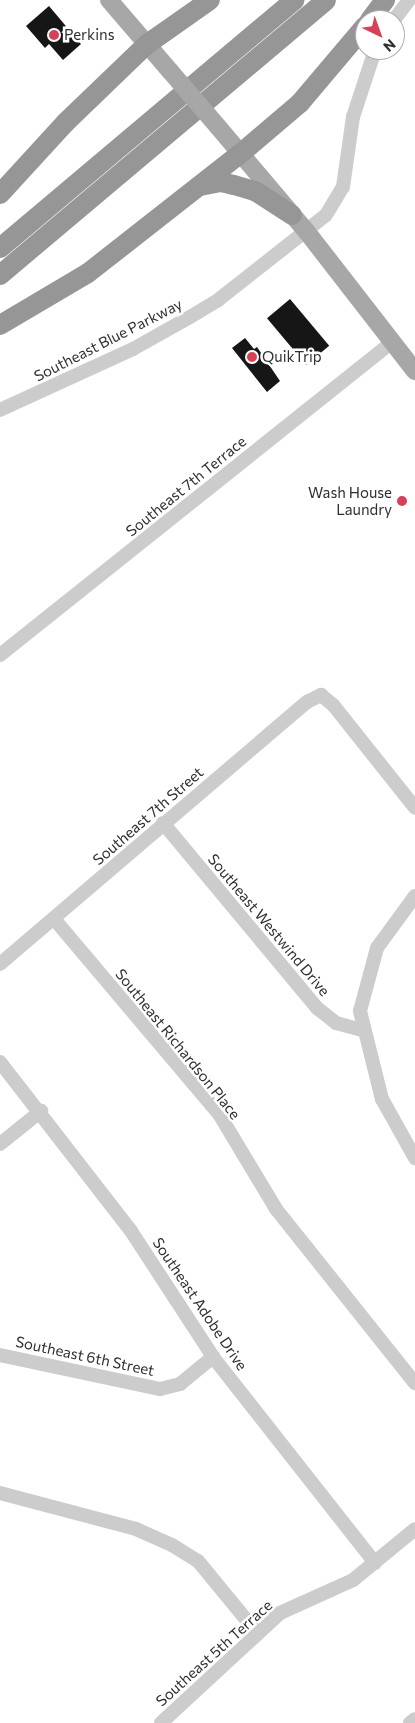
<!DOCTYPE html>
<html>
<head>
<meta charset="utf-8">
<style>
	body { margin:0 }
	#map { position:relative; width:415px; height:1723px; overflow:hidden; background:#fff; font-family:Commissioner,sans-serif }
	div>[style] { position:absolute }
	[style*='--x'] { left:calc(var(--x)*1px); top:calc(var(--y)*1px); width:calc(var(--w)*1px); rotate:calc(var(--a)*1deg) }
	.building>* { inset:0; background:#161616; transform-origin:0 0 }
	.minor>* { height:14px; margin:-7px; padding:0 7px; transform-origin:7px; border-radius:7px; background:#ccc }
	.major>* { height:18px; margin:-9px; padding:0 9px; transform-origin:9px; border-radius:9px; background:#a7a7a7 }
	.highway>* { height:20px; margin:-10px; padding:0 10px; transform-origin:10px; border-radius:10px; background:#969696 }
	.major-bridge>* { height:18px; margin:-9px; padding:0 9px; transform-origin:9px; border-radius:9px; background:#a7a7a7 }
	.dots>* { width:14px; height:14px; translate:-50% -50%; box-sizing:border-box; border:2px solid #fff; border-radius:50% }
	span { translate:-50% -50%; white-space:nowrap; text-align:center; line-height:1.15; -webkit-text-stroke:5px #fff; paint-order:stroke }
	.poi-label { font-size:15px; color:#2f2f2f }
	.left { translate:0 -50%; text-align:left }
	.right { translate:-100% -50%; text-align:right }
	.street-label { font-size:15px; color:#2f2f2f }
	.north { position:absolute; left:355px; top:10px; width:50px; height:50px; box-sizing:border-box; background:#fff; border:1px solid #acacac; border-radius:50%; rotate:138deg; font-size:14px; font-weight:700; line-height:20px; text-align:center; color:#2f2f2f }
	.north::after { content:''; display:block; margin:auto; width:18px; height:22px; background:#d54258; clip-path:polygon(50% 0,100% 100%,50% 72%,0 100%) }
</style>
</head>
<body>
<div id="map">
	<div class="building">
		<i style="clip-path:polygon(49px 6px,81px 44px,63px 60px,49px 44px,45px 48px,26px 26px)"></i>
		<i style="left:290px;top:299px;width:61px;height:30px;rotate:50deg"></i>
		<i style="clip-path:polygon(245px 338px,254px 349px,257px 347px,280px 381px,267px 392px,232px 348px)"></i>
	</div>
	<div class="minor">
		<i style="--x:394;--y:20;--w:25;--a:-53"></i>
		<i style="--x:0;--y:410;--w:146;--a:-24.6"></i>
		<i style="--x:133;--y:349;--w:65;--a:-29.3"></i>
		<i style="--x:190;--y:317;--w:33;--a:-31"></i>
		<i style="--x:218;--y:300;--w:137;--a:-38.2"></i>
		<i style="--x:326;--y:215;--w:33;--a:-59"></i>
		<i style="--x:343;--y:187;--w:71;--a:-81.9"></i>
		<i style="--x:353;--y:117;--w:71;--a:-71.8"></i>
		<i style="--x:0;--y:655;--w:500;--a:-38.59"></i>
		<i style="--x:163;--y:823;--w:241;--a:50.2"></i>
		<i style="--x:317;--y:1008;--w:24;--a:38"></i>
		<i style="--x:336;--y:1023;--w:27;--a:15"></i>
		<i style="--x:415;--y:896;--w:64;--a:126.2"></i>
		<i style="--x:377;--y:948;--w:65;--a:105.1"></i>
		<i style="--x:360;--y:1011;--w:91;--a:76"></i>
		<i style="--x:382;--y:1099;--w:68;--a:60.8"></i>
		<i style="--x:55;--y:920;--w:254;--a:49.8"></i>
		<i style="--x:219;--y:1114;--w:111;--a:59"></i>
		<i style="--x:276;--y:1209;--w:223;--a:51.4"></i>
		<i style="--x:0;--y:964;--w:404;--a:-40.5"></i>
		<i style="--x:307;--y:702;--w:16;--a:-27"></i>
		<i style="--x:321;--y:695;--w:17;--a:40"></i>
		<i style="--x:334;--y:706;--w:130;--a:51.5"></i>
		<i style="--x:0;--y:1062;--w:214;--a:52.2"></i>
		<i style="--x:131;--y:1231;--w:150;--a:56.9"></i>
		<i style="--x:213;--y:1357;--w:262;--a:51.8"></i>
		<i style="--x:0;--y:1144;--w:53;--a:-38.8"></i>
		<i style="--x:0;--y:1355;--w:164;--a:12"></i>
		<i style="--x:160;--y:1389;--w:21;--a:-14"></i>
		<i style="--x:180;--y:1384;--w:43;--a:-39.3"></i>
		<i style="--x:0;--y:1493;--w:141;--a:14.8"></i>
		<i style="--x:136;--y:1529;--w:39;--a:24"></i>
		<i style="--x:172;--y:1545;--w:31;--a:32"></i>
		<i style="--x:198;--y:1561;--w:94;--a:50.6"></i>
		<i style="--x:161;--y:1723;--w:162;--a:-42.7"></i>
		<i style="--x:280;--y:1613;--w:80;--a:-24.3"></i>
		<i style="--x:353;--y:1580;--w:80;--a:-39.4"></i>
		<i style="--x:410;--y:1723;--w:6;--a:-39"></i>
	</div>
	<div class="major">
		<i style="--x:109;--y:0;--w:94;--a:49.3"></i>
		<i style="--x:219;--y:128;--w:136;--a:49.8"></i>
		<i style="--x:307;--y:232;--w:176;--a:52.2"></i>
	</div>
	<div class="highway">
		<i style="--x:370;--y:20;--w:25;--a:-53"></i>
		<i style="--x:200;--y:186;--w:21;--a:-11"></i>
		<i style="--x:221;--y:182;--w:13;--a:13"></i>
		<i style="--x:234;--y:185;--w:22;--a:16"></i>
		<i style="--x:255;--y:191;--w:44;--a:33"></i>
		<i style="--x:0;--y:194;--w:96;--a:-47.5"></i>
		<i style="--x:65;--y:123;--w:112;--a:-43.9"></i>
		<i style="--x:146;--y:45;--w:78;--a:-35.1"></i>
		<i style="--x:0;--y:248;--w:385;--a:-40.1"></i>
		<i style="--x:0;--y:275;--w:426;--a:-40.1"></i>
		<i style="--x:0;--y:325;--w:102;--a:-30.6"></i>
		<i style="--x:88;--y:273;--w:193;--a:-38.1"></i>
		<i style="--x:240;--y:154;--w:79;--a:-40.4"></i>
		<i style="--x:300;--y:103;--w:101;--a:-49.8"></i>
	</div>
	<div class="major-bridge">
		<i style="--x:170;--y:71;--w:75;--a:49.3"></i>
	</div>
	<div class="dots">
		<i style="left:54px;top:35px;background:#d54258"></i>
		<i style="left:252px;top:357px;background:#d54258"></i>
		<i style="left:402px;top:501px;background:#d54258"></i>
	</div>
	<div class="poi-label">
		<span class="left" style="left:64px;top:35px">Perkins</span>
		<span class="left" style="left:262px;top:357px">QuikTrip</span>
		<span class="right" style="left:392px;top:501px">Wash House<br>Laundry</span>
	</div>
	<div class="street-label">
		<span style="left:108px;top:340px;rotate:-27deg">Southeast Blue Parkway</span>
		<span style="left:186px;top:486px;rotate:-39deg">Southeast 7th Terrace</span>
		<span style="left:148px;top:816px;rotate:-41deg">Southeast 7th Street</span>
		<span style="left:269px;top:925px;rotate:50deg">Southeast Westwind Drive</span>
		<span style="left:178px;top:1044px;rotate:51deg">Southeast Richardson Place</span>
		<span style="left:200px;top:1304px;rotate:56deg">Southeast Adobe Drive</span>
		<span style="left:85px;top:1356px;rotate:12deg">Southeast 6th Street</span>
		<span style="left:214px;top:1653px;rotate:-42deg">Southeast 5th Terrace</span>
	</div>
	<div class="north">N</div>
</div>
</body>
</html>
